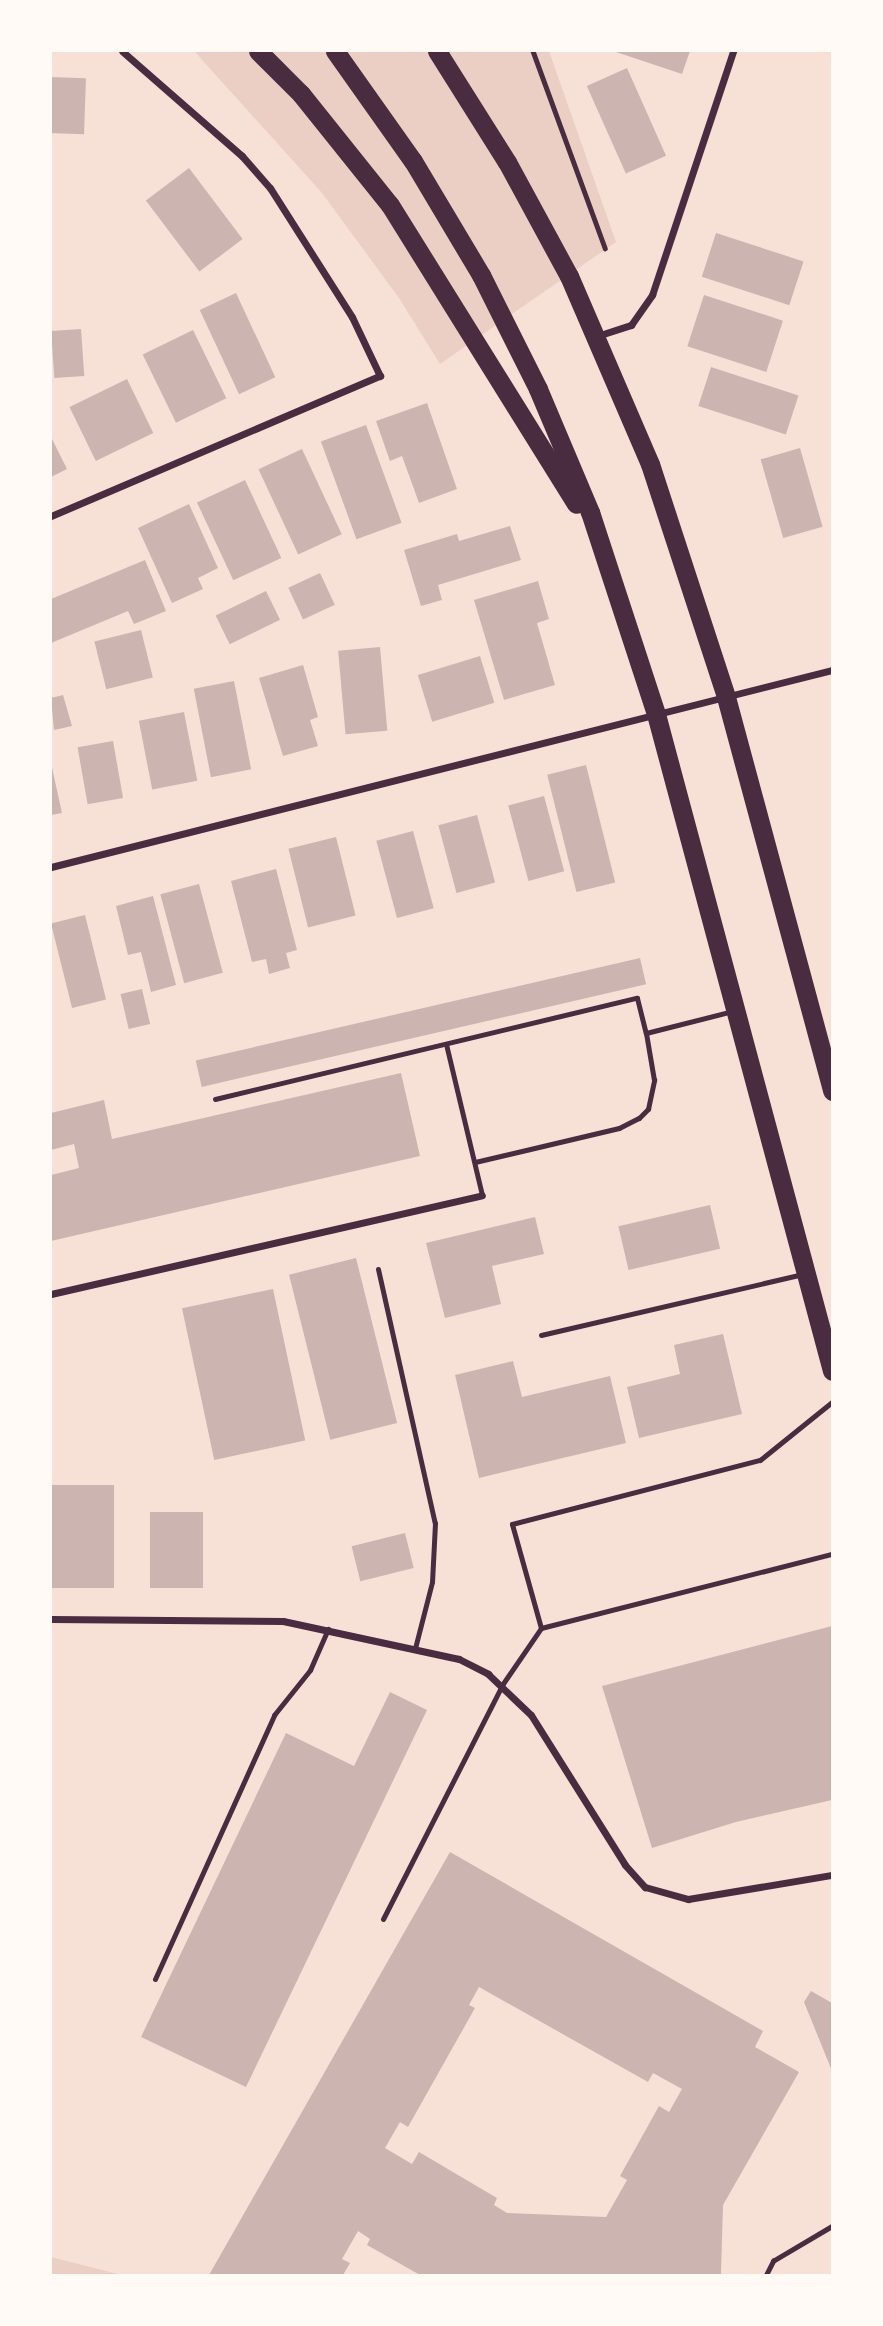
<!DOCTYPE html>
<html>
<head>
<meta charset="utf-8">
<style>
	body { margin:0 }
	#map { position:relative; width:883px; height:2326px; overflow:hidden; background:#f7e1d7; font-family:"Source Sans 3",sans-serif }
	div>[style] { position:absolute }
	[style*='--x'] { left:calc(var(--x)*1px); top:calc(var(--y)*1px); width:calc(var(--w)*1px); rotate:calc(var(--a)*1deg) }
	.green>* { inset:0; background:#ebcfc5 }
	.building>* { inset:0; background:#ccb4b1; transform-origin:0 0 }
	.path>* { height:4.5px; margin:-2.25px; padding:0 2.25px; transform-origin:2.25px; border-radius:2.25px; background:#4a2c40 }
	.service>* { height:5px; margin:-2.5px; padding:0 2.5px; transform-origin:2.5px; border-radius:2.5px; background:#4a2c40 }
	.minor>* { height:7px; margin:-3.5px; padding:0 3.5px; transform-origin:3.5px; border-radius:3.5px; background:#4a2c40 }
	.trunk>* { height:19px; margin:-9.5px; padding:0 9.5px; transform-origin:9.5px; border-radius:9.5px; background:#4a2c40 }
	span { translate:-50% -50%; white-space:nowrap; text-align:center; line-height:1.15; -webkit-text-stroke:7px #fffaf5; paint-order:stroke }
	.frame { position:absolute; inset:0; border:52px solid #fffaf5; pointer-events:none }
</style>
</head>
<body>
<div id="map">
	<div class="green">
		<i style="clip-path:polygon(194px 51px,549px 51px,616px 242px,440px 364px,399px 298px,322px 193px)"></i>
		<i style="clip-path:polygon(51px 2257px,122px 2275px,51px 2275px)"></i>
	</div>
	<div class="building">
		<i style="clip-path:polygon(613px 51px,690px 51px,682px 74px)"></i>
		<i style="left:627px;top:68px;width:96px;height:44px;rotate:66deg"></i>
		<i style="left:51px;top:77px;width:35px;height:56px;rotate:2deg"></i>
		<i style="left:189px;top:168px;width:89px;height:54px;rotate:53deg"></i>
		<i style="left:716px;top:233px;width:92px;height:46px;rotate:18deg"></i>
		<i style="left:236px;top:293px;width:93px;height:40px;rotate:65deg"></i>
		<i style="left:704px;top:295px;width:83px;height:54px;rotate:18deg"></i>
		<i style="left:81px;top:329px;width:47px;height:30px;rotate:86deg"></i>
		<i style="left:193px;top:330px;width:76px;height:56px;rotate:64deg"></i>
		<i style="left:711px;top:367px;width:92px;height:41px;rotate:18deg"></i>
		<i style="left:127px;top:379px;width:60px;height:64px;rotate:64deg"></i>
		<i style="clip-path:polygon(427px 403px,457px 489px,419px 503px,402px 456px,390px 461px,376px 421px)"></i>
		<i style="left:366px;top:425px;width:104px;height:48px;rotate:70deg"></i>
		<i style="clip-path:polygon(51px 437px,67px 469px,51px 477px)"></i>
		<i style="left:800px;top:448px;width:82px;height:41px;rotate:74deg"></i>
		<i style="left:302px;top:449px;width:94px;height:48px;rotate:65deg"></i>
		<i style="left:245px;top:480px;width:86px;height:53px;rotate:65deg"></i>
		<i style="clip-path:polygon(189px 504px,218px 568px,198px 578px,203px 589px,172px 603px,138px 528px)"></i>
		<i style="clip-path:polygon(510px 526px,521px 560px,438px 585px,442px 600px,421px 606px,404px 550px,457px 534px,459px 541px)"></i>
		<i style="clip-path:polygon(145px 560px,166px 611px,134px 624px,128px 611px,51px 643px,51px 599px)"></i>
		<i style="left:320px;top:573px;width:35px;height:35px;rotate:65deg"></i>
		<i style="clip-path:polygon(538px 581px,549px 619px,537px 623px,555px 685px,504px 700px,474px 600px)"></i>
		<i style="left:266px;top:591px;width:32px;height:56px;rotate:64deg"></i>
		<i style="left:141px;top:630px;width:49px;height:48px;rotate:76deg"></i>
		<i style="left:380px;top:647px;width:84px;height:42px;rotate:85deg"></i>
		<i style="left:480px;top:656px;width:49px;height:65px;rotate:73deg"></i>
		<i style="clip-path:polygon(303px 665px,318px 717px,310px 720px,318px 746px,283px 756px,259px 678px)"></i>
		<i style="left:234px;top:681px;width:90px;height:41px;rotate:79deg"></i>
		<i style="clip-path:polygon(63px 695px,72px 726px,54px 730px,51px 698px)"></i>
		<i style="left:184px;top:712px;width:70px;height:46px;rotate:79deg"></i>
		<i style="left:113px;top:741px;width:58px;height:36px;rotate:80deg"></i>
		<i style="clip-path:polygon(51px 763px,62px 813px,51px 815px)"></i>
		<i style="left:586px;top:765px;width:121px;height:40px;rotate:76deg"></i>
		<i style="left:544px;top:796px;width:78px;height:37px;rotate:75deg"></i>
		<i style="left:477px;top:815px;width:70px;height:40px;rotate:75deg"></i>
		<i style="left:413px;top:831px;width:80px;height:38px;rotate:75deg"></i>
		<i style="left:336px;top:837px;width:81px;height:49px;rotate:76deg"></i>
		<i style="clip-path:polygon(276px 869px,297px 950px,286px 953px,290px 968px,269px 974px,266px 959px,252px 962px,231px 881px)"></i>
		<i style="left:199px;top:884px;width:92px;height:40px;rotate:75deg"></i>
		<i style="clip-path:polygon(153px 896px,176px 985px,151px 992px,141px 952px,128px 955px,116px 906px)"></i>
		<i style="left:85px;top:915px;width:87px;height:35px;rotate:76deg"></i>
		<i style="left:640px;top:958px;width:27px;height:456px;rotate:77deg"></i>
		<i style="left:142px;top:989px;width:36px;height:22px;rotate:77deg"></i>
		<i style="clip-path:polygon(401px 1073px,420px 1156px,51px 1241px,51px 1175px,79px 1168px,74px 1144px,51px 1150px,51px 1113px,104px 1100px,112px 1139px)"></i>
		<i style="left:710px;top:1205px;width:45px;height:94px;rotate:77deg"></i>
		<i style="clip-path:polygon(535px 1217px,544px 1254px,492px 1266px,501px 1304px,445px 1318px,426px 1243px)"></i>
		<i style="left:356px;top:1258px;width:170px;height:69px;rotate:76deg"></i>
		<i style="left:273px;top:1289px;width:155px;height:93px;rotate:78deg"></i>
		<i style="clip-path:polygon(723px 1334px,742px 1414px,639px 1438px,627px 1387px,680px 1374px,674px 1345px)"></i>
		<i style="clip-path:polygon(513px 1361px,522px 1397px,610px 1376px,626px 1443px,479px 1478px,455px 1375px)"></i>
		<i style="left:114px;top:1485px;width:103px;height:63px;rotate:90deg"></i>
		<i style="left:150px;top:1512px;width:53px;height:76px"></i>
		<i style="left:405px;top:1533px;width:36px;height:55px;rotate:76deg"></i>
		<i style="clip-path:polygon(832px 1626px,832px 1800px,736px 1822px,652px 1848px,602px 1686px)"></i>
		<i style="clip-path:polygon(390px 1692px,427px 1710px,246px 2087px,141px 2037px,286px 1733px,354px 1766px)"></i>
		<i style="clip-path:polygon(evenodd,450px 1852px,763px 2031px,755px 2047px,799px 2072px,723px 2205px,721px 2275px,420px 2275px,367px 2245px,370px 2239px,358px 2231px,342px 2259px,350px 2263px,343px 2275px,209px 2275px,450px 1852px,479px 1987px,648px 2082px,653px 2073px,682px 2089px,669px 2112px,659px 2106px,620px 2176px,627px 2180px,606px 2217px,507px 2213px,494px 2205px,497px 2198px,419px 2152px,412px 2164px,385px 2148px,400px 2122px,408px 2127px,475px 2008px,469px 2005px,479px 1987px)"></i>
		<i style="clip-path:polygon(811px 1991px,832px 2003px,832px 2071px,804px 2002px)"></i>
	</div>
	<div class="path">
		<i style="--x:533;--y:51;--w:210;--a:69.9"></i>
		<i style="--x:766;--y:2275;--w:16;--a:-63"></i>
		<i style="--x:773;--y:2261;--w:69;--a:-30.7"></i>
	</div>
	<div class="service">
		<i style="--x:446;--y:1044;--w:155;--a:76.6"></i>
		<i style="--x:215;--y:1099;--w:434;--a:-13.5"></i>
		<i style="--x:637;--y:998;--w:36;--a:76"></i>
		<i style="--x:646;--y:1033;--w:90;--a:-14.2"></i>
		<i style="--x:475;--y:1162;--w:148;--a:-13.3"></i>
		<i style="--x:619;--y:1128;--w:22;--a:-27"></i>
		<i style="--x:639;--y:1118;--w:13;--a:-45"></i>
		<i style="--x:648;--y:1109;--w:30;--a:-78"></i>
		<i style="--x:654;--y:1080;--w:48;--a:-99.7"></i>
		<i style="--x:378;--y:1269;--w:260;--a:77.4"></i>
		<i style="--x:435;--y:1523;--w:59;--a:92.9"></i>
		<i style="--x:432;--y:1582;--w:68;--a:104.4"></i>
		<i style="--x:541;--y:1335;--w:269;--a:-13.1"></i>
		<i style="--x:541;--y:1628;--w:108;--a:-105.6"></i>
		<i style="--x:512;--y:1524;--w:256;--a:-14.5"></i>
		<i style="--x:760;--y:1460;--w:92;--a:-38.9"></i>
		<i style="--x:383;--y:1919;--w:263;--a:-63"></i>
		<i style="--x:502;--y:1685;--w:69;--a:-55.6"></i>
		<i style="--x:541;--y:1628;--w:300;--a:-14.3"></i>
		<i style="--x:155;--y:1979;--w:290;--a:-65.7"></i>
		<i style="--x:274;--y:1715;--w:58;--a:-51.3"></i>
		<i style="--x:310;--y:1670;--w:45;--a:-66.3"></i>
	</div>
	<div class="minor">
		<i style="--x:597;--y:336;--w:36;--a:-18"></i>
		<i style="--x:631;--y:325;--w:37;--a:-55"></i>
		<i style="--x:652;--y:295;--w:257;--a:-71.6"></i>
		<i style="--x:51;--y:516;--w:358;--a:-23.1"></i>
		<i style="--x:380;--y:376;--w:65;--a:-115.4"></i>
		<i style="--x:352;--y:317;--w:153;--a:-122.4"></i>
		<i style="--x:270;--y:188;--w:43;--a:-131.2"></i>
		<i style="--x:242;--y:156;--w:159;--a:-138.8"></i>
		<i style="--x:51;--y:867;--w:805;--a:-14.16"></i>
		<i style="--x:51;--y:1294;--w:442;--a:-12.9"></i>
		<i style="--x:51;--y:1619;--w:232;--a:0.5"></i>
		<i style="--x:283;--y:1621;--w:180;--a:12.2"></i>
		<i style="--x:459;--y:1659;--w:33;--a:27"></i>
		<i style="--x:488;--y:1674;--w:59;--a:43.6"></i>
		<i style="--x:531;--y:1715;--w:177;--a:57.9"></i>
		<i style="--x:625;--y:1865;--w:30;--a:48"></i>
		<i style="--x:645;--y:1887;--w:45;--a:15.6"></i>
		<i style="--x:688;--y:1899;--w:146;--a:-9.5"></i>
	</div>
	<div class="trunk">
		<i style="--x:258;--y:51;--w:61;--a:45"></i>
		<i style="--x:301;--y:94;--w:142;--a:51.3"></i>
		<i style="--x:390;--y:205;--w:352;--a:58.1"></i>
		<i style="--x:335;--y:51;--w:135;--a:54.7"></i>
		<i style="--x:413;--y:161;--w:133;--a:59.2"></i>
		<i style="--x:481;--y:275;--w:127;--a:63.4"></i>
		<i style="--x:538;--y:389;--w:134;--a:67.1"></i>
		<i style="--x:590;--y:512;--w:213;--a:71.9"></i>
		<i style="--x:656;--y:714;--w:680;--a:75"></i>
		<i style="--x:437;--y:51;--w:131;--a:57.8"></i>
		<i style="--x:507;--y:162;--w:130;--a:61.5"></i>
		<i style="--x:569;--y:276;--w:205;--a:66.7"></i>
		<i style="--x:650;--y:464;--w:245;--a:71.9"></i>
		<i style="--x:726;--y:697;--w:408;--a:74.9"></i>
	</div>
	<div class="frame"></div>
</div>
</body>
</html>
